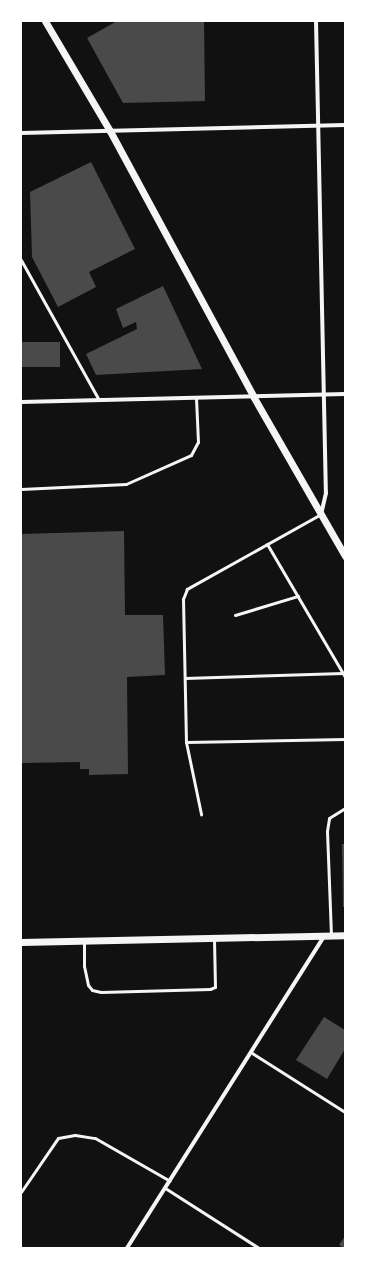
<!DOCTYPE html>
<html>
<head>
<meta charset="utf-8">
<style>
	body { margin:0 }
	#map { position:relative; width:366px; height:1269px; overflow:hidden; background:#111; font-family:"Asap Condensed",sans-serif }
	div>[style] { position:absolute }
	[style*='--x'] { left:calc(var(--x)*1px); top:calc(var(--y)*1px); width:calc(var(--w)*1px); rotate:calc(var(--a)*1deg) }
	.building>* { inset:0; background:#4a4a4a; transform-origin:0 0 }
	.service>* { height:3px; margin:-1.5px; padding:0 1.5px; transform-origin:1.5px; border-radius:1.5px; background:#f5f5f5 }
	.minor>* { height:4px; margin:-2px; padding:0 2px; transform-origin:2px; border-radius:2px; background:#f5f5f5 }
	.tertiary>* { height:7px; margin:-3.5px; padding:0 3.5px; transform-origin:3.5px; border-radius:3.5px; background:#f5f5f5 }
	span { translate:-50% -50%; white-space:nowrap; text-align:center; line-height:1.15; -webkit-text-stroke:3px #fff; paint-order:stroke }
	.frame { position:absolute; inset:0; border:22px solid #fff; pointer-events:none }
</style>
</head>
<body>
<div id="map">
	<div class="building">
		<i style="clip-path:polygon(117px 21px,204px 21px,205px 101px,123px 103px,87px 38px)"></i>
		<i style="clip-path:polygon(91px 162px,135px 249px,89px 272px,96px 287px,58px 307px,32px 257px,30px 192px)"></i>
		<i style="clip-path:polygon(163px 286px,202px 369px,96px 375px,86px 354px,137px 329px,136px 322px,123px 328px,116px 309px)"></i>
		<i style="left:21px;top:342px;width:39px;height:25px"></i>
		<i style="clip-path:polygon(124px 531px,125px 615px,163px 615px,165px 675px,127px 677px,128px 774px,89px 775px,89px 769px,80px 769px,80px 762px,21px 763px,21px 534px)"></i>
		<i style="clip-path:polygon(342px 844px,345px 844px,345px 907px,343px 907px)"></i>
		<i style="clip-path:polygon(324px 1017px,345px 1030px,345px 1049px,327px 1079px,296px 1060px)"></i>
		<i style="clip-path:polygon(345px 1236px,345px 1248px,344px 1248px,339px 1245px)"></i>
	</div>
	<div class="service">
		<i style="--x:21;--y:260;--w:160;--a:60.9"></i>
		<i style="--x:21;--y:489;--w:105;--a:-2.7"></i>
		<i style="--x:126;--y:484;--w:71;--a:-24"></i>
		<i style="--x:191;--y:455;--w:15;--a:-62"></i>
		<i style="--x:198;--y:442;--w:44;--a:-92.6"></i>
		<i style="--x:321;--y:514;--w:154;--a:150.8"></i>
		<i style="--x:187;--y:589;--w:11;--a:112"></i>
		<i style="--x:183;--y:599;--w:143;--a:88.8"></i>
		<i style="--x:186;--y:742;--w:159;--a:-1.1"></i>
		<i style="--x:267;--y:544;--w:154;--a:59.6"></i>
		<i style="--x:235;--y:615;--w:66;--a:-16.8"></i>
		<i style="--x:185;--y:678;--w:158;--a:-1.8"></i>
		<i style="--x:186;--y:742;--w:74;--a:78.2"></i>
		<i style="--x:331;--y:935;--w:104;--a:-92.2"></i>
		<i style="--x:327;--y:831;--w:13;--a:-81"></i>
		<i style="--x:329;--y:818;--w:19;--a:-32"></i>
		<i style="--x:84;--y:941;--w:25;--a:90"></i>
		<i style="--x:84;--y:966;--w:19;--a:78"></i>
		<i style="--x:88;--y:985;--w:6;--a:51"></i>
		<i style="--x:92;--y:990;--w:9;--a:13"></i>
		<i style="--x:101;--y:992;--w:109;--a:-1.6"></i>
		<i style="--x:210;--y:989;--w:5;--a:-22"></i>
		<i style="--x:215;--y:987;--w:49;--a:-91.2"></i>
		<i style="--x:252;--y:1053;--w:110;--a:32.4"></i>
		<i style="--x:165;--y:1188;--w:112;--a:32.6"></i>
		<i style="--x:21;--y:1192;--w:65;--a:-55.6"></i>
		<i style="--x:58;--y:1138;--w:17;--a:-10"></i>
		<i style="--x:75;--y:1135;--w:20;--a:9"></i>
		<i style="--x:95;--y:1138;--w:86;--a:29.8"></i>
	</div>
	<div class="minor">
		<i style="--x:316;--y:21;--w:472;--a:88.8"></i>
		<i style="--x:326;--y:493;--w:22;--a:103"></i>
		<i style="--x:21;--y:133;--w:324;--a:-1.4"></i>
		<i style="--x:21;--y:402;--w:324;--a:-1.4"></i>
		<i style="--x:127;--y:1248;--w:369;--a:-57.7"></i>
	</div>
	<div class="tertiary">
		<i style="--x:45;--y:21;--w:128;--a:59.4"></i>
		<i style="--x:110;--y:131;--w:301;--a:61.6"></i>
		<i style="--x:253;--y:396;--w:185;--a:60.1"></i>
		<i style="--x:21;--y:942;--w:324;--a:-1.2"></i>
	</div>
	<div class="frame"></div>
</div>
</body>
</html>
